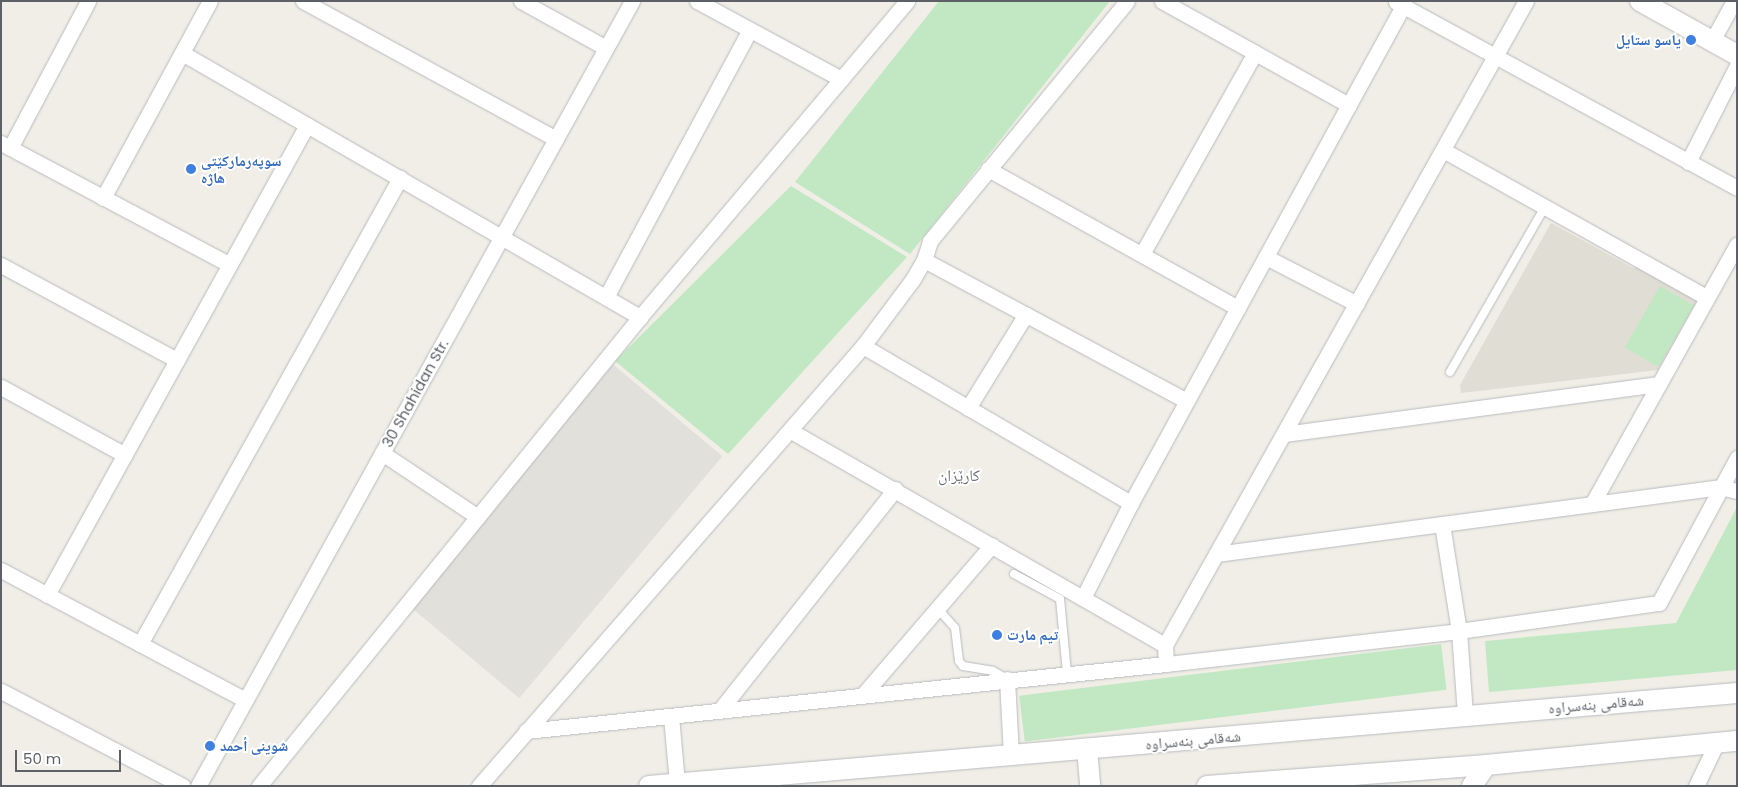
<!DOCTYPE html>
<html>
<head>
<meta charset="utf-8">
<style>
	body { margin:0 }
	#map { position:relative; width:1738px; height:787px; overflow:hidden; background:#f0eee6; font-family:Poppins,"Noto Naskh Arabic",sans-serif }
	div>[style] { position:absolute }
	[style*='--x'] { left:calc(var(--x)*1px); top:calc(var(--y)*1px); width:calc(var(--w)*1px); rotate:calc(var(--a)*1deg) }
	.industrial>* { inset:0; background:#e1e0da; transform-origin:0 0 }
	.education>* { inset:0; background:#e0ddd4 }
	.green>* { inset:0; background:#c2e8c3; transform-origin:0 0 }
	.roads { filter:drop-shadow(0 0 1px #b8bbc0) drop-shadow(0 0 1px #b8bbc0) }
	.lane>* { height:8px; margin:-4px; padding:0 4px; transform-origin:4px; border-radius:4px; background:#fff }
	.street>* { height:15px; margin:-7.5px; padding:0 7.5px; transform-origin:7.5px; border-radius:7.5px; background:#fff }
	.secondary>* { height:20px; margin:-10px; padding:0 10px; transform-origin:10px; border-radius:10px; background:#fff }
	.dots>* { width:14px; height:14px; translate:-50% -50%; box-sizing:border-box; border:2px solid #fff; border-radius:50% }
	span { translate:-50% -50%; white-space:nowrap; text-align:center; line-height:1.15; -webkit-text-stroke:4px #fff; paint-order:stroke }
	.shop-label { font-size:15px; color:#366cbe; font-weight:700 }
	.right { translate:-100% -50%; text-align:right }
	.left { translate:0 -50%; text-align:left }
	.street-label { font-size:15px; color:#5d6167 }
	.neighbourhood-label { font-size:16px; color:#6e7379 }
	.frame { position:absolute; inset:0; border:2px solid #5d6167; pointer-events:none }
	.scale { position:absolute; left:15px; top:750px; width:106px; height:22px; box-sizing:border-box; border:2px solid #5d6167; border-top:0; padding-left:6px; font-size:15px; line-height:18px; white-space:nowrap; color:#5d6167; -webkit-text-stroke:4px #fff; paint-order:stroke }
</style>
</head>
<body>
<div id="map">
	<div class="industrial">
		<i style="left:609px;top:361px;width:148px;height:316px;rotate:40deg"></i>
	</div>
	<div class="education">
		<i style="clip-path:polygon(1551px 223px,1633px 268px,1639px 267px,1698px 299px,1658px 370px,1461px 393px,1460px 385px)"></i>
	</div>
	<div class="green">
		<i style="clip-path:polygon(939px 1px,1110px 1px,910px 254px,795px 182px)"></i>
		<i style="clip-path:polygon(791px 186px,907px 257px,728px 454px,615px 361px)"></i>
		<i style="left:1660px;top:286px;width:39px;height:71px;rotate:30deg"></i>
		<i style="clip-path:polygon(1737px 507px,1737px 670px,1489px 692px,1485px 641px,1676px 623px)"></i>
		<i style="left:1441px;top:644px;width:46px;height:425px;rotate:83deg"></i>
	</div>
	<div class="roads">
		<div class="lane">
			<i style="--x:1450;--y:372;--w:190;--a:-60.1"></i>
			<i style="--x:1014;--y:574;--w:52;--a:28.5"></i>
			<i style="--x:1060;--y:599;--w:74;--a:84.6"></i>
			<i style="--x:938;--y:609;--w:25;--a:48"></i>
			<i style="--x:955;--y:628;--w:33;--a:83"></i>
			<i style="--x:959;--y:661;--w:6;--a:51"></i>
			<i style="--x:963;--y:666;--w:30;--a:9"></i>
			<i style="--x:993;--y:671;--w:16;--a:30"></i>
		</div>
		<div class="street">
			<i style="--x:303;--y:1;--w:288;--a:28.6"></i>
			<i style="--x:521;--y:1;--w:97;--a:28.9"></i>
			<i style="--x:697;--y:1;--w:164;--a:28.4"></i>
			<i style="--x:1162;--y:1;--w:214;--a:29.1"></i>
			<i style="--x:1396;--y:2;--w:388;--a:28.6"></i>
			<i style="--x:1712;--y:41;--w:46;--a:-61.2"></i>
			<i style="--x:182;--y:53;--w:529;--a:29.96"></i>
			<i style="--x:1;--y:143;--w:259;--a:28"></i>
			<i style="--x:10;--y:148;--w:166;--a:-62"></i>
			<i style="--x:1443;--y:150;--w:301;--a:29.2"></i>
			<i style="--x:1688;--y:162;--w:108;--a:-63"></i>
			<i style="--x:988;--y:169;--w:286;--a:29.1"></i>
			<i style="--x:103;--y:198;--w:224;--a:-61.5"></i>
			<i style="--x:1142;--y:254;--w:231;--a:-60.7"></i>
			<i style="--x:1266;--y:257;--w:102;--a:27.3"></i>
			<i style="--x:924;--y:260;--w:298;--a:28.2"></i>
			<i style="--x:1;--y:265;--w:200;--a:28.4"></i>
			<i style="--x:606;--y:297;--w:303;--a:-61.7"></i>
			<i style="--x:863;--y:346;--w:311;--a:30.4"></i>
			<i style="--x:1;--y:387;--w:141;--a:28.7"></i>
			<i style="--x:968;--y:408;--w:110;--a:-58.3"></i>
			<i style="--x:791;--y:431;--w:431;--a:29.8"></i>
			<i style="--x:1284;--y:434;--w:378;--a:-7.6"></i>
			<i style="--x:382;--y:453;--w:115;--a:33.7"></i>
			<i style="--x:1592;--y:504;--w:297;--a:-60.8"></i>
			<i style="--x:1442;--y:524;--w:108;--a:81"></i>
			<i style="--x:1459;--y:631;--w:84;--a:85.9"></i>
			<i style="--x:1216;--y:554;--w:508;--a:-7.57"></i>
			<i style="--x:1720;--y:487;--w:17;--a:13"></i>
			<i style="--x:1;--y:570;--w:276;--a:28"></i>
			<i style="--x:47;--y:595;--w:537;--a:-61.05"></i>
			<i style="--x:1083;--y:598;--w:106;--a:-63.2"></i>
			<i style="--x:1131;--y:503;--w:567;--a:-61.31"></i>
			<i style="--x:140;--y:644;--w:534;--a:-60.84"></i>
			<i style="--x:1166;--y:664;--w:19;--a:-93"></i>
			<i style="--x:1165;--y:645;--w:738;--a:-60.73"></i>
			<i style="--x:1007;--y:679;--w:77;--a:87"></i>
			<i style="--x:1;--y:691;--w:205;--a:27.6"></i>
			<i style="--x:862;--y:696;--w:199;--a:-49.3"></i>
			<i style="--x:720;--y:710;--w:282;--a:-51.6"></i>
			<i style="--x:671;--y:716;--w:67;--a:84.9"></i>
			<i style="--x:526;--y:731;--w:643;--a:-5.98"></i>
			<i style="--x:1166;--y:664;--w:295;--a:-6.4"></i>
			<i style="--x:1459;--y:631;--w:202;--a:-8"></i>
			<i style="--x:1659;--y:603;--w:165;--a:-61.7"></i>
			<i style="--x:198;--y:786;--w:897;--a:-61.06"></i>
			<i style="--x:259;--y:786;--w:604;--a:-50.91"></i>
			<i style="--x:640;--y:317;--w:414;--a:-49.8"></i>
			<i style="--x:479;--y:786;--w:584;--a:-48.89"></i>
			<i style="--x:863;--y:346;--w:84;--a:-53.3"></i>
			<i style="--x:913;--y:279;--w:22;--a:-60"></i>
			<i style="--x:924;--y:260;--w:20;--a:-72"></i>
			<i style="--x:930;--y:241;--w:310;--a:-50.6"></i>
			<i style="--x:1696;--y:786;--w:49;--a:-64.5"></i>
		</div>
		<div class="secondary">
			<i style="--x:1640;--y:1;--w:111;--a:29.1"></i>
			<i style="--x:1087;--y:749;--w:37;--a:85"></i>
			<i style="--x:649;--y:786;--w:1092;--a:-4.89"></i>
			<i style="--x:1207;--y:786;--w:280;--a:-4.3"></i>
			<i style="--x:1486;--y:765;--w:252;--a:-5.5"></i>
			<i style="--x:1472;--y:786;--w:25;--a:-56"></i>
		</div>
	</div>
	<div class="dots">
		<i style="left:1691px;top:40px;background:#3f7fe0"></i>
		<i style="left:191px;top:169px;background:#3f7fe0"></i>
		<i style="left:997px;top:635px;background:#3f7fe0"></i>
		<i style="left:210px;top:746px;background:#3f7fe0"></i>
	</div>
	<div class="shop-label">
		<span class="right" style="left:1681px;top:40px">ياسو ستايل</span>
		<span class="left" style="left:201px;top:169px">سوپەرمارکێتی<br>هاژە</span>
		<span class="left" style="left:1007px;top:635px">تيم مارت</span>
		<span class="left" style="left:220px;top:746px">شوینی أحمد</span>
	</div>
	<div class="street-label">
		<span style="left:415px;top:393px;rotate:-61deg">30 Shahidan Str.</span>
		<span style="left:1596px;top:704px;rotate:-5deg">شەقامی بنەسراوە</span>
		<span style="left:1193px;top:740px;rotate:-5deg">شەقامی بنەسراوە</span>
	</div>
	<div class="neighbourhood-label">
		<span style="left:959px;top:476px">کارێزان</span>
	</div>
	<div class="frame"></div>
	<div class="scale">50 m</div>
</div>
</body>
</html>
